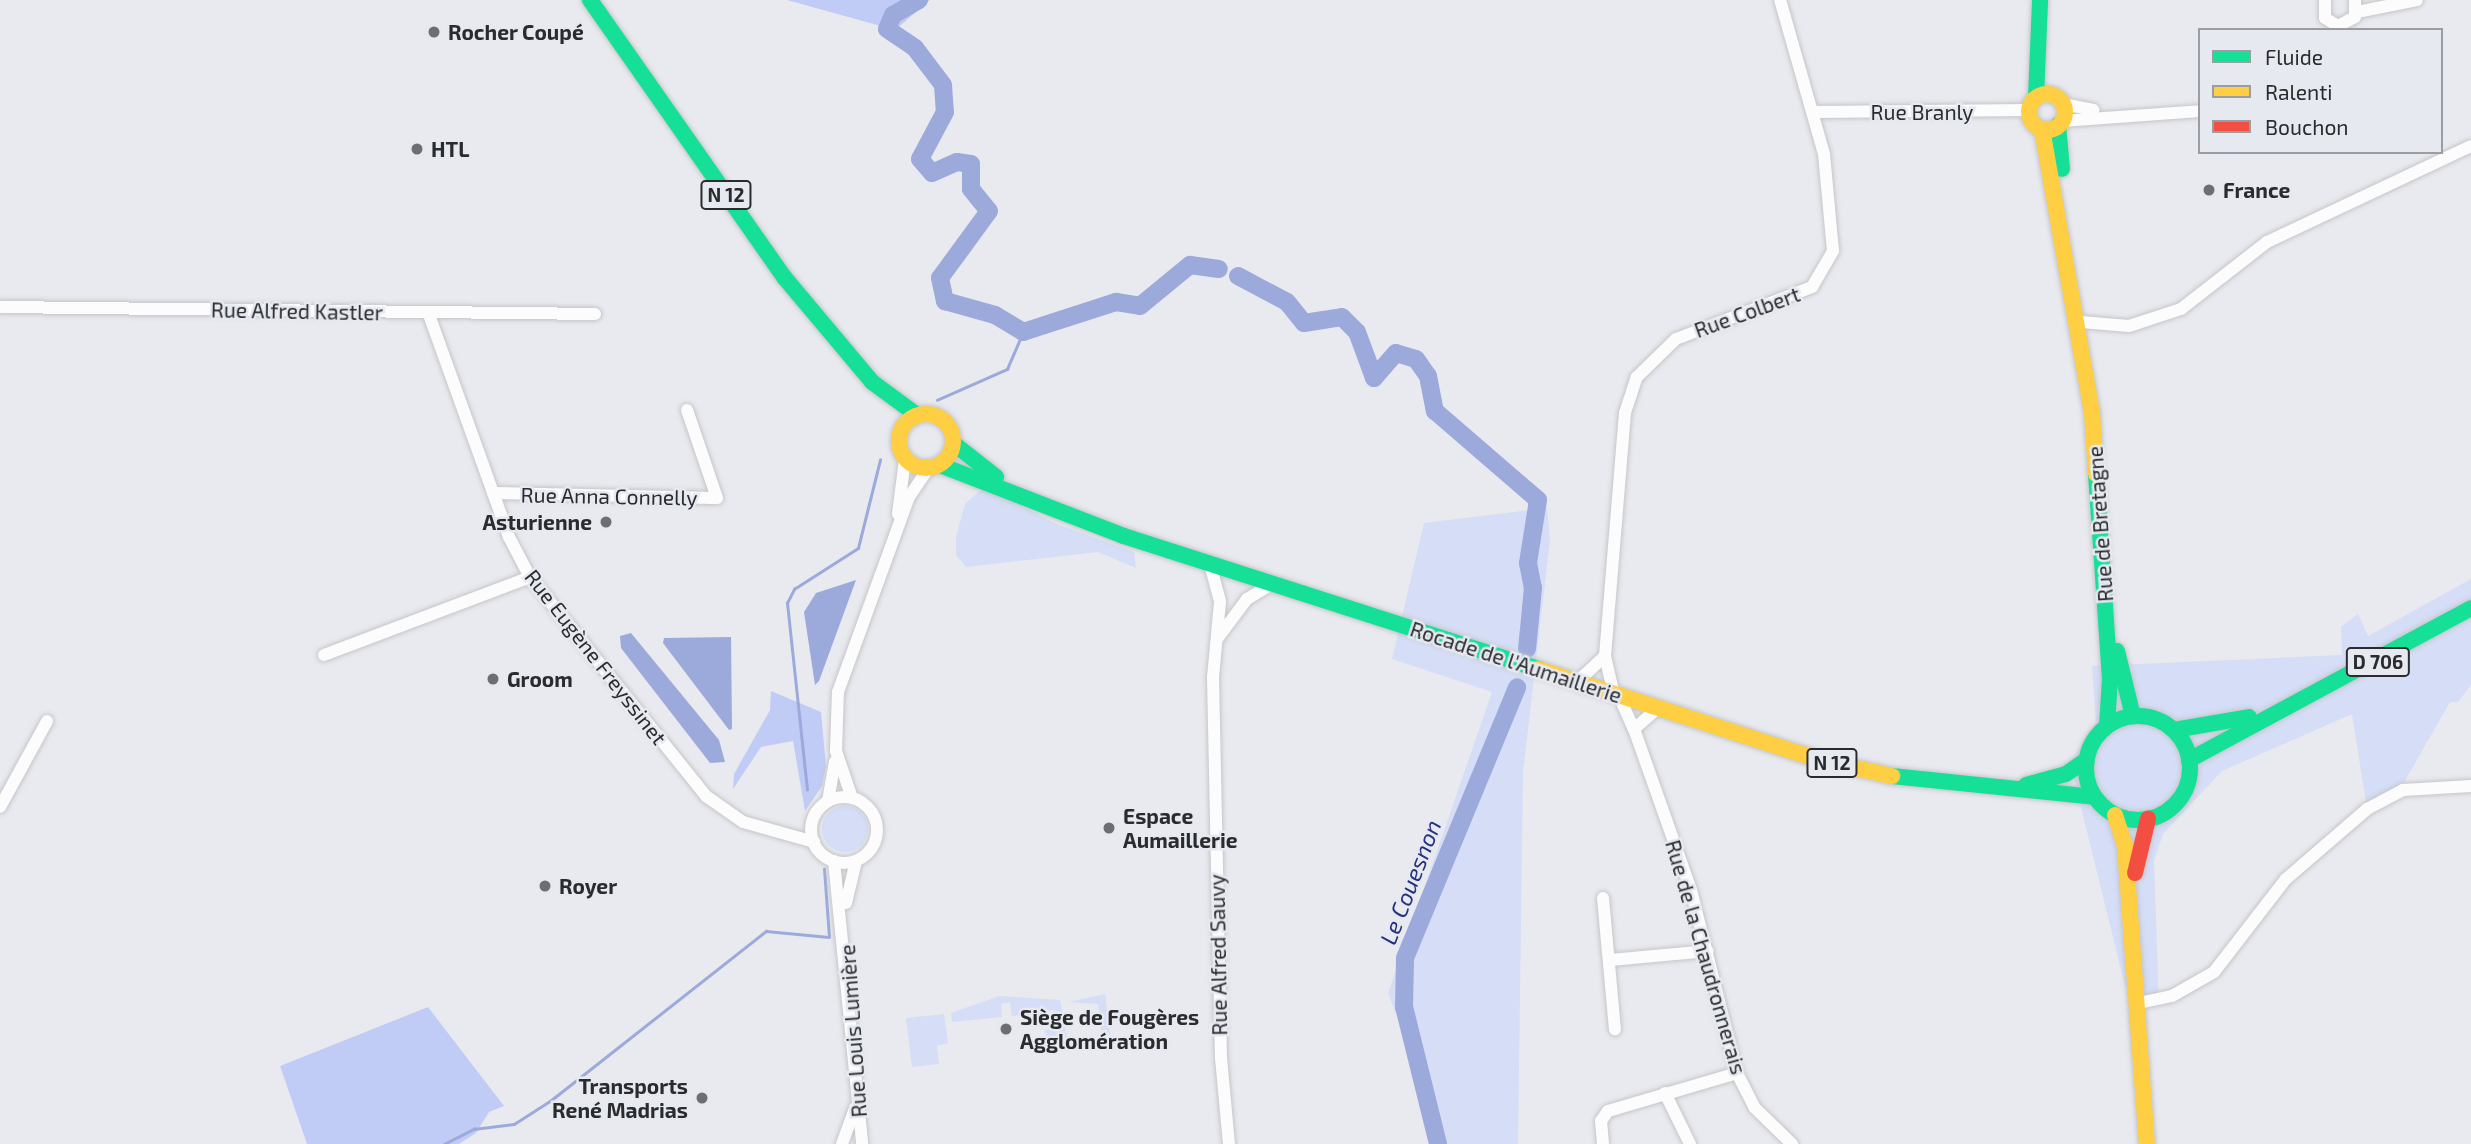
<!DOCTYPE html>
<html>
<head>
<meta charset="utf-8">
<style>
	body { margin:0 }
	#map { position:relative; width:2471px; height:1144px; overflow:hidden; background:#e9eaef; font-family:"Exo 2",sans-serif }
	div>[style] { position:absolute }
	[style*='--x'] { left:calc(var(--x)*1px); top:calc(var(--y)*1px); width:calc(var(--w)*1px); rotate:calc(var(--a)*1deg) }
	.green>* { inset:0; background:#d5ddf7 }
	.round { border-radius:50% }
	.forest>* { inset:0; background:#c0ccf6 }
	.water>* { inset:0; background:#9caadb }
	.stream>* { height:2.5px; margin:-1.25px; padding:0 1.25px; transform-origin:1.25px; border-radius:1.25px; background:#9caadb }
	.river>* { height:18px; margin:-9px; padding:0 9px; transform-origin:9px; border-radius:9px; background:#9caadb }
	.roads { filter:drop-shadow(0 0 2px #c5c6c9) drop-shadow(0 0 2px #c5c6c9) }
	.street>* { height:12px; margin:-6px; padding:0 6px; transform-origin:6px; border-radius:6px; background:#fcfcfd }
	.street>.ring { margin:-6px; padding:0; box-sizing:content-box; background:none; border:12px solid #fcfcfd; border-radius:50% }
	.fast>* { height:16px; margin:-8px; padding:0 8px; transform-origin:8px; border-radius:8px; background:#16e098 }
	.fast>.ring { margin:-8px; padding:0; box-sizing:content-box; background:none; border:16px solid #16e098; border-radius:50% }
	.slow>* { height:16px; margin:-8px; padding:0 8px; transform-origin:8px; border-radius:8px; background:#ffcf43 }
	.slow>.ring { margin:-8px; padding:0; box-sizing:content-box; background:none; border:16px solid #ffcf43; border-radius:50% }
	.jam>* { height:16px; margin:-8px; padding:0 8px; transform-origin:8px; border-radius:8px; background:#f24e42 }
	.dots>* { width:19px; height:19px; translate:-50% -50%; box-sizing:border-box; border:4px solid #e7e9f1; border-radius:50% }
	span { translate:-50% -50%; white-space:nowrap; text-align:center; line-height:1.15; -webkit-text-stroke:5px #e7e9f1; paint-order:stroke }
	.shield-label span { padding:2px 5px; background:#e7e9f1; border:2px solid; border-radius:5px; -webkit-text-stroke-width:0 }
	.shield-label { font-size:19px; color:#2a2b2d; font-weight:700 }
	.poi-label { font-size:21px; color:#2a2b2d; font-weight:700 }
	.left { translate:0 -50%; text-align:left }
	.right { translate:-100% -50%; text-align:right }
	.street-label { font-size:21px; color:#2a2b2d }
	.water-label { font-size:23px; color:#243181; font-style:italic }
	.legend { position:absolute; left:2198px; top:28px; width:245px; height:126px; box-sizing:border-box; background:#e7e9f1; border:2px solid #9b9da3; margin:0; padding:9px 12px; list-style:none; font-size:21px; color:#2a2b2d }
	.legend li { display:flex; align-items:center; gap:14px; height:35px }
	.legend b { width:35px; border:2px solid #9b9da3 }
</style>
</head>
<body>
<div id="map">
	<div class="green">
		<i style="clip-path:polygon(985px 486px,1054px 523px,1134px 552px,1136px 568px,1098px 552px,966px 567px,956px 555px,956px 537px,965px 504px)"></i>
		<i style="clip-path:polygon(1547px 508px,1550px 540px,1523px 772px,1518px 1144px,1444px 1144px,1388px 993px,1492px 692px,1392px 659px,1424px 523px)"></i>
		<i style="clip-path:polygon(2471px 579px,2471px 685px,2458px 702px,2450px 702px,2402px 786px,2367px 809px,2352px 714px,2222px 771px,2163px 834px,2154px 861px,2159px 1005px,2125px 986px,2070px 763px,2096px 723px,2092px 666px,2342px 655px,2341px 627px,2358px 614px,2368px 636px)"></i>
		<i class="round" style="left:822px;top:806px;width:46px;height:46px"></i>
		<i style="clip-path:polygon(1105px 994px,1111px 1042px,1103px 1043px,1098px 1004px,1068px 1002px)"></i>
		<i style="clip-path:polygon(999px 996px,1060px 1000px,1067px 1039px,1047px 1040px,1045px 1030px,1056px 1028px,1054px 1010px,1012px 1016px,1010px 1002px,1001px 1004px,1002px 1017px,952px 1022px,951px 1013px)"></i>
		<i style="clip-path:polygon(944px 1014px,948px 1043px,937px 1046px,939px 1064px,912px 1067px,906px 1018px)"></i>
	</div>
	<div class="forest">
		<i style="clip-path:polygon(787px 0,930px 0,895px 30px)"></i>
		<i style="clip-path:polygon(771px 691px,821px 712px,826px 766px,822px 786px,805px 811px,793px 741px,761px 747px,733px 789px,734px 774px,770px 710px)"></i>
		<i style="clip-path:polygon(428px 1007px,504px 1106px,489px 1112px,476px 1133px,459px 1144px,307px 1144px,280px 1066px)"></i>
	</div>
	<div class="water">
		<i style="clip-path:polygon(856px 580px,819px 681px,815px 685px,804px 612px,816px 593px)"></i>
		<i style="clip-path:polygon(631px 633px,719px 740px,725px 762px,710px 763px,621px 648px,620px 636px)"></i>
		<i style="clip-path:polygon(731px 637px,732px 729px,729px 730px,663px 643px,664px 638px)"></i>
	</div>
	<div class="stream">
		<i style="--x:937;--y:400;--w:77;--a:-23.9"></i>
		<i style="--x:1007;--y:369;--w:40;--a:-66.6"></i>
		<i style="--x:807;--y:790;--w:188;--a:-96.1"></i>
		<i style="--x:787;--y:603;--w:16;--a:-63"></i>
		<i style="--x:794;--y:589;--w:76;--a:-32.6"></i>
		<i style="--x:858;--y:548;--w:91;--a:-76"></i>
		<i style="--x:444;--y:1144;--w:34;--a:-27"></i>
		<i style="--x:474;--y:1129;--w:40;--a:-7.1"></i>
		<i style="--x:514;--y:1124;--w:43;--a:-32.6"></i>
		<i style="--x:550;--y:1101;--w:275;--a:-38.2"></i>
		<i style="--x:766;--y:931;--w:63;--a:5.4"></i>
		<i style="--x:829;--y:937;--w:68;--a:-94.2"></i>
	</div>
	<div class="river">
		<i style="--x:919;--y:0;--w:30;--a:150"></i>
		<i style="--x:893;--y:15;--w:15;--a:113"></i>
		<i style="--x:887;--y:29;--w:34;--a:34"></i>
		<i style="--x:915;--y:48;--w:46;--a:52.9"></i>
		<i style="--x:943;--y:85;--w:27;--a:86"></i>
		<i style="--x:945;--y:112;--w:53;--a:118"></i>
		<i style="--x:920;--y:159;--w:18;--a:49"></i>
		<i style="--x:932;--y:173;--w:27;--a:-24"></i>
		<i style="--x:957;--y:162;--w:14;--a:8"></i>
		<i style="--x:971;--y:164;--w:25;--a:90"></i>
		<i style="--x:971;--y:189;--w:28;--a:51"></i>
		<i style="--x:989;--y:211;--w:83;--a:126.2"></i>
		<i style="--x:940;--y:278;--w:24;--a:78"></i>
		<i style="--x:945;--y:301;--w:52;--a:15.6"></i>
		<i style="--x:995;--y:315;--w:33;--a:31"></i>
		<i style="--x:1023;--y:332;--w:98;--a:-17.9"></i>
		<i style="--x:1116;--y:302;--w:24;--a:9"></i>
		<i style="--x:1140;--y:306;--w:65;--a:-39.4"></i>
		<i style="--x:1190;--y:265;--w:29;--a:8"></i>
		<i style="--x:1238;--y:276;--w:55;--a:28"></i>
		<i style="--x:1287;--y:302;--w:27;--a:51"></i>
		<i style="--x:1304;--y:323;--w:38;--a:-9"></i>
		<i style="--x:1342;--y:317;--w:21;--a:45"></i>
		<i style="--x:1357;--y:332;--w:49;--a:69.7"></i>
		<i style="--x:1374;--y:378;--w:33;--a:-49"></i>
		<i style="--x:1396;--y:353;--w:21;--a:17"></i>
		<i style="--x:1416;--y:359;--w:21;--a:55"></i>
		<i style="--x:1428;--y:376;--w:36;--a:79"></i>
		<i style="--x:1435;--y:411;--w:136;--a:40.8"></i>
		<i style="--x:1538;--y:500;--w:64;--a:99"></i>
		<i style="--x:1528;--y:563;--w:25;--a:79"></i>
		<i style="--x:1533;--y:588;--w:61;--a:95.6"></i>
		<i style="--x:1438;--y:1144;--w:141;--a:-103.9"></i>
		<i style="--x:1404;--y:1007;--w:49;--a:-88.8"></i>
		<i style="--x:1405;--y:958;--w:293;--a:-67.5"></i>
	</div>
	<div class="roads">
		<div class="street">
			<i style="--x:2325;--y:0;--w:18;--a:90"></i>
			<i style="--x:2325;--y:18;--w:15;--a:32"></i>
			<i style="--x:2338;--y:26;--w:19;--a:-28"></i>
			<i style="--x:2355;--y:17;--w:17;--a:-90"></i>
			<i style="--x:2357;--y:12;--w:61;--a:-11.3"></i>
			<i style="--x:2063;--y:104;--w:31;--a:11"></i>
			<i style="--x:1814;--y:112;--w:215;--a:-0.5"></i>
			<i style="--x:2062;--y:121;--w:138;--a:-4.1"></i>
			<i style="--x:0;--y:307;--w:595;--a:0.67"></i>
			<i style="--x:428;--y:312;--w:239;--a:70.2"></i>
			<i style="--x:509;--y:537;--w:45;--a:62.3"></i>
			<i style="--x:530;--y:577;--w:281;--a:51.2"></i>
			<i style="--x:706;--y:796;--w:45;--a:35.1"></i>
			<i style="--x:743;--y:822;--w:74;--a:15.7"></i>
			<i style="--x:2081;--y:322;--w:48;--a:4.8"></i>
			<i style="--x:2129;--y:326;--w:55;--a:-18.1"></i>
			<i style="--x:2181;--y:309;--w:109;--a:-37.9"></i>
			<i style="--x:2267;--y:242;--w:225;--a:-25.2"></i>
			<i style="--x:493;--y:493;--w:224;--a:1.3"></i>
			<i style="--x:717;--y:498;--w:93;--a:-108.8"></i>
			<i style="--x:898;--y:514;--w:55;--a:-82.7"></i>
			<i style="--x:1210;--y:564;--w:39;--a:75"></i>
			<i style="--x:1220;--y:602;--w:75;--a:95.3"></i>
			<i style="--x:1213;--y:677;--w:381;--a:88.8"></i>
			<i style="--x:1221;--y:1058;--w:86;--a:84.7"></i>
			<i style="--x:1217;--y:639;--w:50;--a:-53.1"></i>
			<i style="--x:1247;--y:599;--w:29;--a:-31"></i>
			<i style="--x:324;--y:655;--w:220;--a:-20.7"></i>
			<i style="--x:1605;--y:656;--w:244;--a:-85.3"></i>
			<i style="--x:1625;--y:413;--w:38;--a:-72"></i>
			<i style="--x:1637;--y:377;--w:54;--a:-44.3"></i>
			<i style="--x:1676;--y:339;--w:146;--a:-20.9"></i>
			<i style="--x:1812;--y:287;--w:42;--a:-59.7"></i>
			<i style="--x:1833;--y:251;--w:97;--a:-95.3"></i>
			<i style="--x:1824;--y:154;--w:160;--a:-105.9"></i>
			<i style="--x:1577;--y:682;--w:38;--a:-43"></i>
			<i style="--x:1605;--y:656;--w:39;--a:77"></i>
			<i style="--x:1619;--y:696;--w:36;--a:66"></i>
			<i style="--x:1634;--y:729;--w:30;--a:-41"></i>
			<i style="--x:1634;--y:729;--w:171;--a:70.5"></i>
			<i style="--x:1691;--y:890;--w:189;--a:75.9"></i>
			<i style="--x:1737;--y:1073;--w:39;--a:63"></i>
			<i style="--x:1755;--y:1108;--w:52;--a:44.2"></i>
			<i class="ring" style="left:811px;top:797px;width:54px;height:54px"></i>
			<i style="--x:852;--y:798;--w:50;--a:-108.8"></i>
			<i style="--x:836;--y:751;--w:59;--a:-88.1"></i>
			<i style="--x:838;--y:692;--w:208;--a:-70"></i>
			<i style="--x:909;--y:497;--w:34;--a:-56"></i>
			<i style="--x:828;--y:801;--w:40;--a:-80"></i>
			<i style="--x:0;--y:807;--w:98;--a:-61.3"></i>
			<i style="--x:834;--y:861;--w:284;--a:84.3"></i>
			<i style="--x:1603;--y:898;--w:132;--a:84.8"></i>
			<i style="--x:846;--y:903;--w:43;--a:-76.6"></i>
			<i style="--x:1611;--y:960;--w:97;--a:-5.3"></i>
			<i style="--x:2139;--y:1003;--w:34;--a:-12"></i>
			<i style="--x:2172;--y:996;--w:48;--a:-29.7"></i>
			<i style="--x:2214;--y:972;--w:118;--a:-52.3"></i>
			<i style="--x:2286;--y:879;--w:107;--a:-40.8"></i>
			<i style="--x:2367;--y:809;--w:41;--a:-27.8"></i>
			<i style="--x:2403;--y:790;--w:68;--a:-3.4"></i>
			<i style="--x:1665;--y:1093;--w:57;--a:63.9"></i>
			<i style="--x:842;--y:1144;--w:38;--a:-70"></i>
			<i style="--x:1603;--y:1144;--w:23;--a:-95"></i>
			<i style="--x:1601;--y:1121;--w:12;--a:-55"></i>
			<i style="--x:1608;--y:1111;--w:134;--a:-16.4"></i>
		</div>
		<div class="fast">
			<i style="--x:590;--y:0;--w:338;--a:55"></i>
			<i style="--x:784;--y:277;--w:137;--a:50"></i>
			<i style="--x:872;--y:382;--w:56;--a:36.3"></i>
			<i style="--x:2036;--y:97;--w:97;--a:-87.6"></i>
			<i style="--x:2058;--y:125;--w:44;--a:84.8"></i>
			<i style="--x:953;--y:443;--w:55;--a:38.3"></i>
			<i style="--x:940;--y:465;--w:197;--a:21.1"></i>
			<i style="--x:1124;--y:536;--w:435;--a:17.8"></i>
			<i style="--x:2096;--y:474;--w:205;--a:86.1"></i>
			<i style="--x:2110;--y:679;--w:47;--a:93.7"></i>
			<i style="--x:2117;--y:651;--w:67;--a:76.2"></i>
			<i class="ring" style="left:2086px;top:716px;width:88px;height:88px"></i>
			<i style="--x:2174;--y:730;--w:76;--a:-9.8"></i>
			<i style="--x:2189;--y:760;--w:320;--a:-28.3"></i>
			<i style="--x:1892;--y:776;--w:203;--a:5.9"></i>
			<i style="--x:2026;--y:785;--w:41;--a:-15.4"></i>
			<i style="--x:2066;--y:774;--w:24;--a:-35"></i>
		</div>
		<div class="slow">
			<i class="ring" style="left:2029px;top:94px;width:20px;height:20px"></i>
			<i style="--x:2042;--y:129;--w:287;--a:80"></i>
			<i style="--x:2092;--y:412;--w:62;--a:86.3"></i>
			<i class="ring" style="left:899px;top:414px;width:38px;height:38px"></i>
			<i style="--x:1538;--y:669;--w:295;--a:17.9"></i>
			<i style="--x:1819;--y:760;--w:75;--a:12.4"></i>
			<i style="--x:2115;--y:815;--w:33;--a:72"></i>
			<i style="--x:2125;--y:846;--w:299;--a:85.8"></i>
		</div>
		<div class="jam">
			<i style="--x:2135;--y:873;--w:56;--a:-76.5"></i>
		</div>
	</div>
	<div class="dots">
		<i style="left:434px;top:32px;background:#6d6e71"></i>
		<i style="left:417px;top:149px;background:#6d6e71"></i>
		<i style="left:2209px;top:190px;background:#6d6e71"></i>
		<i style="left:606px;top:522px;background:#6d6e71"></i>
		<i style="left:493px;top:679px;background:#6d6e71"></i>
		<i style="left:1109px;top:828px;background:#6d6e71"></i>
		<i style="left:545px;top:886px;background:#6d6e71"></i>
		<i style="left:1006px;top:1029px;background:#6d6e71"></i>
		<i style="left:702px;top:1098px;background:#6d6e71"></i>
	</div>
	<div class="shield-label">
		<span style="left:726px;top:195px">N 12</span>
		<span style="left:2378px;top:662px">D 706</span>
		<span style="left:1832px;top:763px">N 12</span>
	</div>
	<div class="poi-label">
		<span class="left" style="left:448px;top:32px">Rocher Coupé</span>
		<span class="left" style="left:431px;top:149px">HTL</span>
		<span class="left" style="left:2223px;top:190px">France</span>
		<span class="right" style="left:592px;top:522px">Asturienne</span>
		<span class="left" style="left:507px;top:679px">Groom</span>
		<span class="left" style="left:1123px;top:828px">Espace<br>Aumaillerie</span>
		<span class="left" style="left:559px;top:886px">Royer</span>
		<span class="left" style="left:1020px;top:1029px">Siège de Fougères<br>Agglomération</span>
		<span class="right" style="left:688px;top:1098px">Transports<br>René Madrias</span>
	</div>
	<div class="street-label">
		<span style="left:1922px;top:112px">Rue Branly</span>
		<span style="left:297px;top:311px;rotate:1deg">Rue Alfred Kastler</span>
		<span style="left:1747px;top:312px;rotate:-20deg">Rue Colbert</span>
		<span style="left:609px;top:496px;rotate:1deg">Rue Anna Connelly</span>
		<span style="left:2100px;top:524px;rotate:-94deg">Rue de Bretagne</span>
		<span style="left:596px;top:657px;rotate:52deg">Rue Eugène Freyssinet</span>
		<span style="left:1516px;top:662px;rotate:18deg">Rocade de l'Aumaillerie</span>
		<span style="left:1218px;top:955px;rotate:-91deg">Rue Alfred Sauvy</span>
		<span style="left:1706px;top:957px;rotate:74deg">Rue de la Chaudronnerais</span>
		<span style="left:853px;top:1031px;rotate:-94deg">Rue Louis Lumière</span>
	</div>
	<div class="water-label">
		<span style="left:1410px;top:882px;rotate:-69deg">Le Couesnon</span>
	</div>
	<ul class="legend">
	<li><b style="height:9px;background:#16e098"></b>Fluide</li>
	<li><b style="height:9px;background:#ffcf43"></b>Ralenti</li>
	<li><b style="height:9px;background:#f24e42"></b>Bouchon</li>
	</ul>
</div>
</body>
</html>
